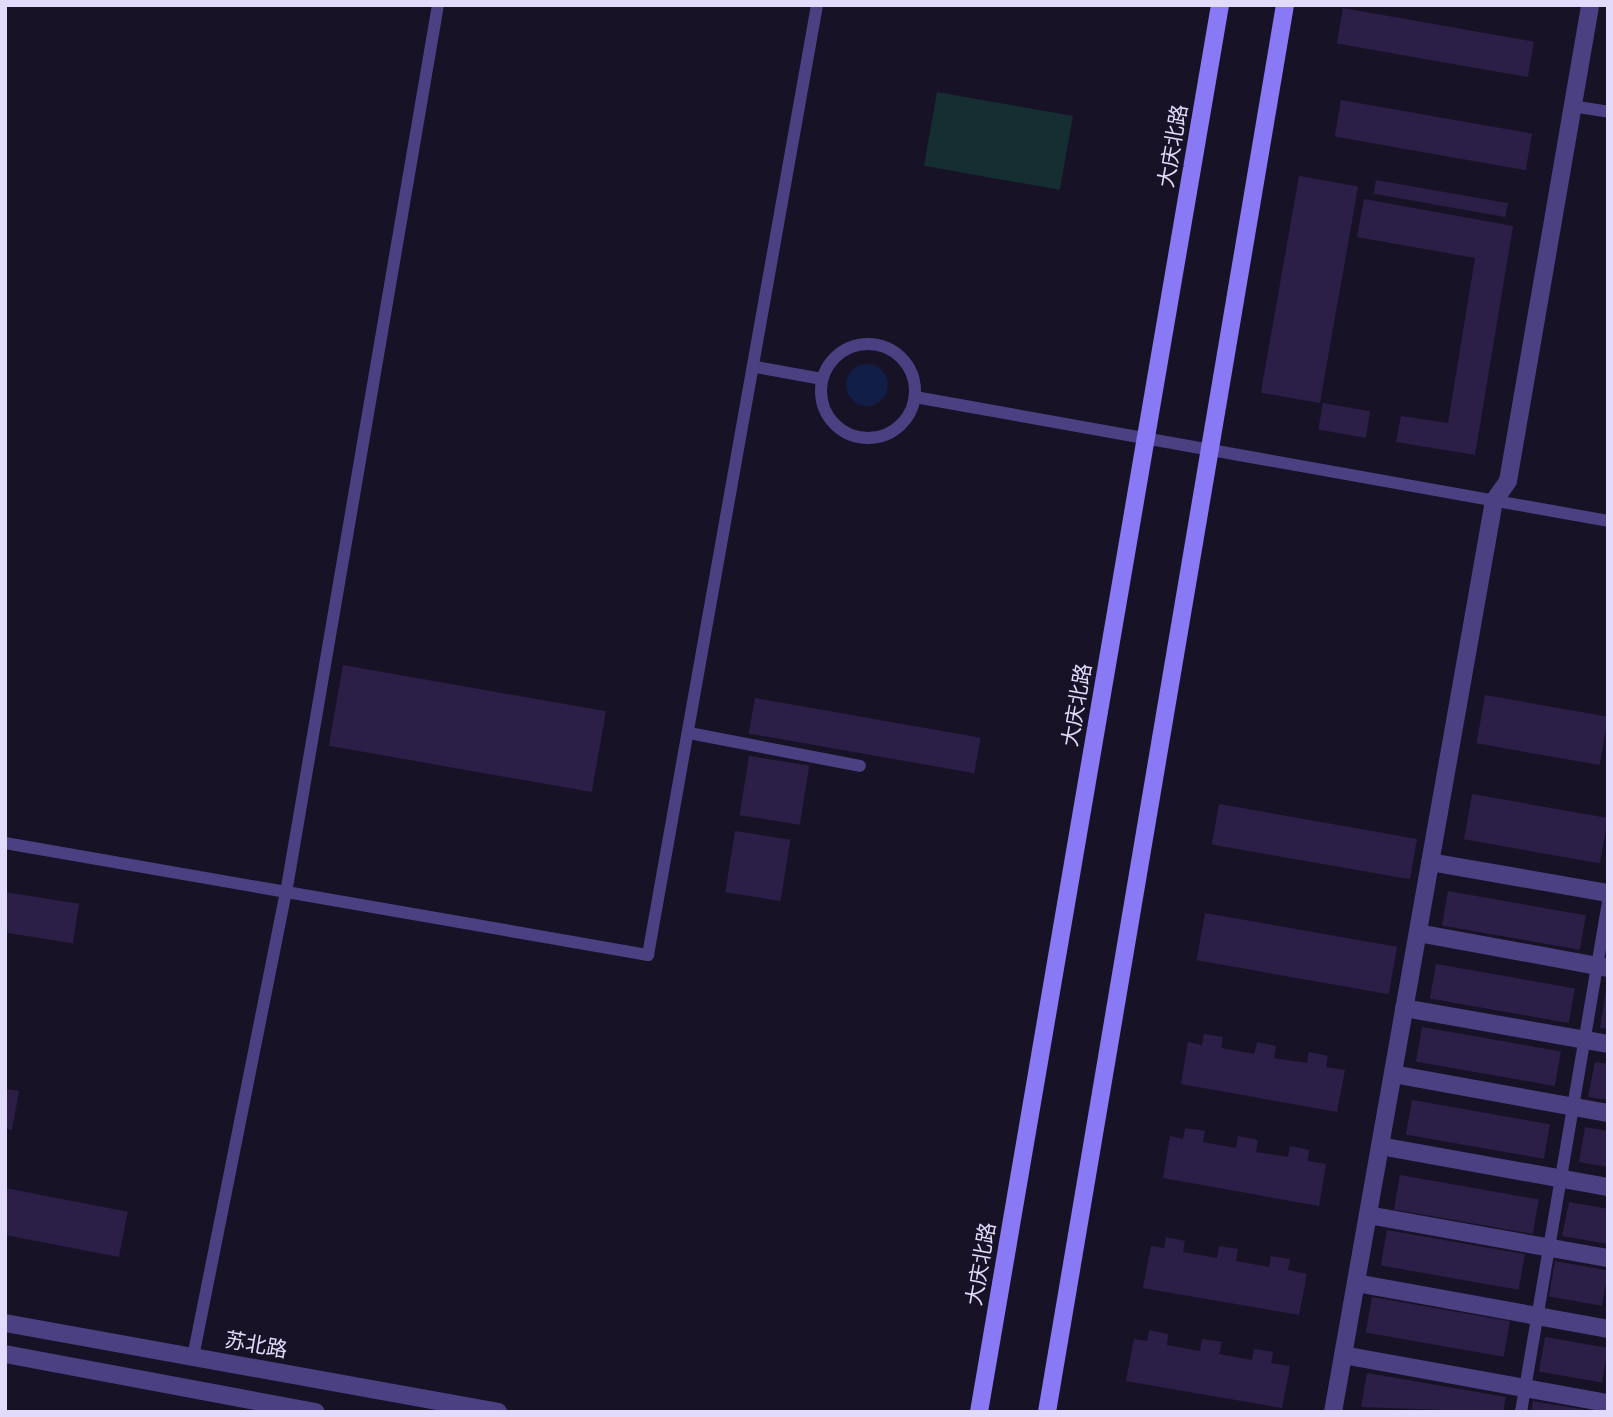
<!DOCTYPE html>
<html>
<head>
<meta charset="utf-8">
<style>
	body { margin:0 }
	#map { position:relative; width:1613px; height:1417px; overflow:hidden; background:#181227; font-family:Helvetica,"Noto Sans SC",sans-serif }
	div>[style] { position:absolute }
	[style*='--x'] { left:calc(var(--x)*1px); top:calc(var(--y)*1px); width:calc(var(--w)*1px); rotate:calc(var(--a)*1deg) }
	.green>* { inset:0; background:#152e31; transform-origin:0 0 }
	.water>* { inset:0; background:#111f47 }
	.round { border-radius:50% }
	.building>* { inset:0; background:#2c1f47; transform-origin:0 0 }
	.service>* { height:12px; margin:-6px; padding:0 6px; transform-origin:6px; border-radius:6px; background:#4a4082 }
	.service>.ring { margin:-6px; padding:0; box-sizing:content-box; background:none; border:12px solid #4a4082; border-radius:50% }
	.minor>* { height:18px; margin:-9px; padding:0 9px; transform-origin:9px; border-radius:9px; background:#4a4082 }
	.tertiary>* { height:18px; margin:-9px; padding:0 9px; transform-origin:9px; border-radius:9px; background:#4a4082 }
	.secondary>* { height:18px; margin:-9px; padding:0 9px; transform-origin:9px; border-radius:9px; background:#8a79f5 }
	span { translate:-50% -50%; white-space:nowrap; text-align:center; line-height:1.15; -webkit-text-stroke:7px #181227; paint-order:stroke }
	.street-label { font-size:21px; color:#e2dbfc }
	.frame { position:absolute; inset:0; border:7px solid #e2dbfc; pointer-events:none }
</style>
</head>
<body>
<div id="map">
	<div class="green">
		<i style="left:937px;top:92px;width:138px;height:75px;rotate:10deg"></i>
	</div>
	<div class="water">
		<i class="round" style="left:846px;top:364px;width:42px;height:42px"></i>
	</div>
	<div class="building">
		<i style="left:1343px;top:8px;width:194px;height:36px;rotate:10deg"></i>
		<i style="left:1341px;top:100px;width:194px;height:37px;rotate:10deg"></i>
		<i style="left:1299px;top:176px;width:60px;height:220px;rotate:10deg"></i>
		<i style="left:1376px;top:180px;width:134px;height:14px;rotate:10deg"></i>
		<i style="clip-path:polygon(1364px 199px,1513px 226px,1475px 455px,1396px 442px,1401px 416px,1448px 423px,1475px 258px,1357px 237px)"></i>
		<i style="left:1323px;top:403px;width:48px;height:27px;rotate:10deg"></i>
		<i style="left:343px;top:665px;width:267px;height:82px;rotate:10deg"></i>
		<i style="left:1485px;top:695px;width:125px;height:49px;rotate:10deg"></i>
		<i style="left:755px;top:698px;width:229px;height:36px;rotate:10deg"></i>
		<i style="left:749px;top:756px;width:61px;height:60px;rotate:9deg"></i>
		<i style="left:1472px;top:794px;width:138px;height:46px;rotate:10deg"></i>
		<i style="left:1219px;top:804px;width:201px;height:41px;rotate:10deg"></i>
		<i style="left:735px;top:831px;width:56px;height:62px;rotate:9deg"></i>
		<i style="left:1448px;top:891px;width:140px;height:35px;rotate:10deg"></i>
		<i style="left:5px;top:892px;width:75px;height:40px;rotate:9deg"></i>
		<i style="left:1205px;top:913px;width:195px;height:48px;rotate:10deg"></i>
		<i style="left:1436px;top:964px;width:141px;height:35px;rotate:10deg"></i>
		<i style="clip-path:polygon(1606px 990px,1608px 990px,1608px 1029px,1600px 1028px)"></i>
		<i style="left:1422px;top:1027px;width:141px;height:35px;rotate:10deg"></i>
		<i style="clip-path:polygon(1204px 1034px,1223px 1037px,1221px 1048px,1254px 1054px,1257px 1042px,1276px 1046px,1274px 1058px,1307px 1063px,1309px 1052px,1328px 1056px,1326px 1067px,1345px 1070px,1337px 1112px,1181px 1084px,1188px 1042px,1202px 1045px)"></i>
		<i style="clip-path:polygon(1595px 1062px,1608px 1064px,1608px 1100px,1588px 1097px)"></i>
		<i style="clip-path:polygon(5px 1089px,19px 1091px,12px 1130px,5px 1128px)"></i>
		<i style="left:1412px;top:1100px;width:140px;height:35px;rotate:10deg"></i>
		<i style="clip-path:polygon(1585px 1127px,1608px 1131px,1608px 1167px,1579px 1162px)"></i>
		<i style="clip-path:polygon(1185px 1128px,1205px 1131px,1203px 1142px,1236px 1148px,1238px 1136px,1258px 1140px,1256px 1152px,1288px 1157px,1290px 1146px,1309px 1150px,1308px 1161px,1326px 1164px,1319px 1206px,1163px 1178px,1170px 1136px,1183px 1139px)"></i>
		<i style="left:1400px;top:1175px;width:141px;height:35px;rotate:10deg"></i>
		<i style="left:5px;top:1188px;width:125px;height:46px;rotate:11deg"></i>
		<i style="clip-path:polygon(1569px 1202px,1608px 1209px,1608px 1244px,1562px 1236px)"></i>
		<i style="left:1387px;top:1230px;width:140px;height:36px;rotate:10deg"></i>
		<i style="clip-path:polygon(1166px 1237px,1185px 1241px,1183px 1252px,1217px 1258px,1219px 1246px,1238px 1249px,1236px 1261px,1269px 1267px,1271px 1256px,1290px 1259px,1288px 1270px,1307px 1274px,1299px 1315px,1143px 1288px,1151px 1246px,1164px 1248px)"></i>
		<i style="left:1555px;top:1261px;width:54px;height:36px;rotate:10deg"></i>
		<i style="left:1372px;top:1297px;width:140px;height:36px;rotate:10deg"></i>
		<i style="clip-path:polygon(1149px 1330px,1168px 1334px,1167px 1345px,1200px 1351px,1202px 1339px,1222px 1342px,1219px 1354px,1252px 1360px,1254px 1349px,1273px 1352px,1271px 1363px,1290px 1366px,1282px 1408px,1126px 1381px,1134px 1339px,1147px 1341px)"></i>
		<i style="left:1545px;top:1337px;width:64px;height:35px;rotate:10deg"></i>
		<i style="clip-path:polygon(1367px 1373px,1506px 1397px,1503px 1412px,1361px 1407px)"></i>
		<i style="clip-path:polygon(1533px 1401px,1586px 1410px,1585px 1412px,1531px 1412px)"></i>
	</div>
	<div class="service">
		<i style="--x:1572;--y:106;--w:36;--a:9"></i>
		<i class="ring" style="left:821px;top:344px;width:82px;height:82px"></i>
		<i style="--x:756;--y:367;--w:67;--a:10.3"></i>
		<i style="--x:915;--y:397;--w:704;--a:10.14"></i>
		<i style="--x:689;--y:733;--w:174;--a:10.9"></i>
		<i style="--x:5;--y:843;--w:653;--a:9.88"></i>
		<i style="--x:648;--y:955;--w:965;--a:-79.91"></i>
		<i style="--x:193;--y:1357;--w:473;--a:-78.7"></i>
		<i style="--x:286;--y:893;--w:901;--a:-80.29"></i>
		<i style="--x:1521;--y:1412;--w:517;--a:-80.32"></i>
	</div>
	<div class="minor">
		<i style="--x:1430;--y:862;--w:181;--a:9.9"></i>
		<i style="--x:1418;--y:933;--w:193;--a:10.4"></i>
		<i style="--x:1404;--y:1008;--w:207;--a:10"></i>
		<i style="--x:1393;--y:1074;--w:219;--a:10.3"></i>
		<i style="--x:1380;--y:1146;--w:232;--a:10.2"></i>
		<i style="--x:1368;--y:1215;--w:244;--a:10.2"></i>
		<i style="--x:1356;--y:1283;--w:256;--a:10.3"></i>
		<i style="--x:1343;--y:1355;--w:269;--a:10.3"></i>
		<i style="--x:1333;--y:1412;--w:925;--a:-79.98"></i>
		<i style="--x:1494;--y:501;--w:24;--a:-55"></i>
		<i style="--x:1508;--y:481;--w:483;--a:-80.2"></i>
	</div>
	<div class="tertiary">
		<i style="--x:5;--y:1323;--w:501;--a:10.23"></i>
		<i style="--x:5;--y:1354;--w:316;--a:10.6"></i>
	</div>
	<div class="secondary">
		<i style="--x:979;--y:1412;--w:1427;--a:-80.28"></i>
		<i style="--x:1047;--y:1412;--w:1427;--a:-80.4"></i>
	</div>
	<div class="street-label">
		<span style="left:1173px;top:146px;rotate:-80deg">大庆北路</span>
		<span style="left:1077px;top:705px;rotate:-80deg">大庆北路</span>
		<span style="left:981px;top:1264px;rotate:-80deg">大庆北路</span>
		<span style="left:256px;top:1345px;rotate:10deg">苏北路</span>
	</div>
	<div class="frame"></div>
</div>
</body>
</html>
